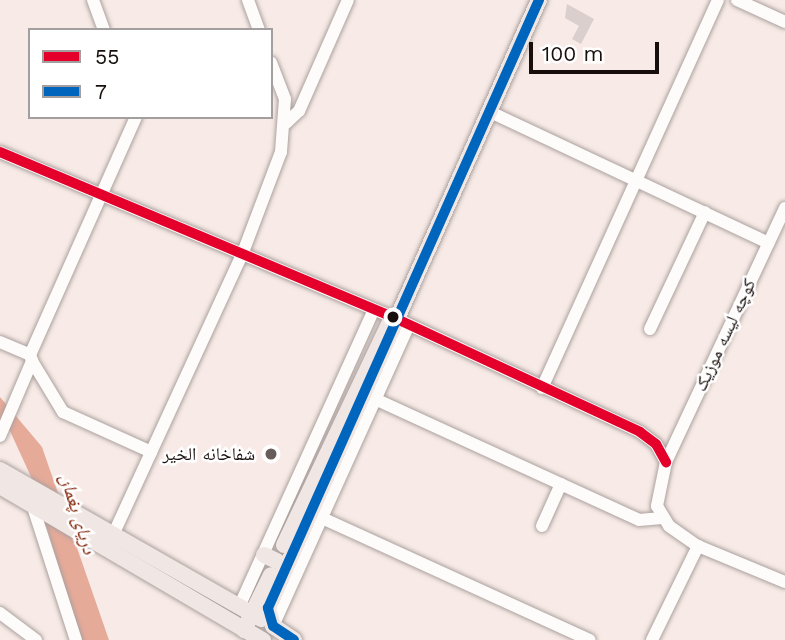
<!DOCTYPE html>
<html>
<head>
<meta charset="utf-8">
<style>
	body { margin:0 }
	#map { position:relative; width:785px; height:640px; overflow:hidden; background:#f8ebe7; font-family:"Work Sans","Noto Naskh Arabic",sans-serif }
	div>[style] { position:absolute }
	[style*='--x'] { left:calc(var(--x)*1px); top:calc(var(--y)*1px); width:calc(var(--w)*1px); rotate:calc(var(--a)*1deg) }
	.water>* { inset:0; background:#e6aa99 }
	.building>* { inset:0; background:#dacfcc }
	.roads { filter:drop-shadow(0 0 2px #aba19e) drop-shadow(0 0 2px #aba19e) }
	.minor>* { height:12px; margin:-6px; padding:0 6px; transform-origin:6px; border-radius:6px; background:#fefcfb }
	.major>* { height:16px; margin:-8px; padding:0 8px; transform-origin:8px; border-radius:8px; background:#f0e7e4 }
	.bus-1>* { height:10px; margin:-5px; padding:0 5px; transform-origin:5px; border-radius:5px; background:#e4002b }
	.bus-2>* { height:10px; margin:-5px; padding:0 5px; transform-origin:5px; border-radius:5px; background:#0065bd }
	.dots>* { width:19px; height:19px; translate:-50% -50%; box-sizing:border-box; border:4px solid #fff; border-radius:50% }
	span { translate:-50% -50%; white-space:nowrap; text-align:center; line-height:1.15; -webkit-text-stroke:5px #fff; paint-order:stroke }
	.street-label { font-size:18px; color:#180f0c }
	.poi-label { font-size:18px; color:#180f0c }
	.right { translate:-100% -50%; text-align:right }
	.water-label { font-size:19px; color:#832409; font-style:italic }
	.legend { position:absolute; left:28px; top:28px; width:245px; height:91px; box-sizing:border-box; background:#fff; border:2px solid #a39f9e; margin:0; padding:9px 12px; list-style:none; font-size:21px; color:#180f0c }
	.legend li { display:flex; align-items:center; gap:14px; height:35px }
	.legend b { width:35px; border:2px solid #a39f9e }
	.scale { position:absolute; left:529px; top:42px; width:130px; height:32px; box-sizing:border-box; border:4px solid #180f0c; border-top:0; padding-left:9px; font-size:21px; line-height:24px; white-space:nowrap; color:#180f0c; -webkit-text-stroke:5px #fff; paint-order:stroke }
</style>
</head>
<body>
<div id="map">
	<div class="water">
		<i style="clip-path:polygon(0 397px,42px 447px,109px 640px,81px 640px,32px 479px,10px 431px,0 422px)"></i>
	</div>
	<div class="building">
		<i style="clip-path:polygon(567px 4px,594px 19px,581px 44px,572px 39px,579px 26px,565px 18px)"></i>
	</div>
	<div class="roads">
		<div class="minor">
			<i style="--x:93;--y:0;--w:32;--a:70"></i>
			<i style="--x:248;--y:0;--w:32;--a:70"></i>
			<i style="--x:737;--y:0;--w:53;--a:24.6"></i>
			<i style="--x:488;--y:111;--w:310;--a:25.2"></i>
			<i style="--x:286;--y:123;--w:18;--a:-43"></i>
			<i style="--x:299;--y:111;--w:121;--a:-66.2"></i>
			<i style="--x:0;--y:152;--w:431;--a:22.8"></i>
			<i style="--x:397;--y:319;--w:268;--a:24.9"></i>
			<i style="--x:640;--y:432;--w:20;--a:37"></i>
			<i style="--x:656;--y:444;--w:21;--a:61"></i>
			<i style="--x:785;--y:208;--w:280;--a:115.1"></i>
			<i style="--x:666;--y:462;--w:45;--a:101.6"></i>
			<i style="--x:657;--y:506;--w:23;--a:59"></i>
			<i style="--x:669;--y:526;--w:35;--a:35"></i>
			<i style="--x:698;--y:546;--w:94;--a:22.5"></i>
			<i style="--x:650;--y:329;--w:129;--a:-64.8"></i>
			<i style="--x:0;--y:342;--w:33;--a:23"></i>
			<i style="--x:32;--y:361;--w:60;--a:58.7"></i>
			<i style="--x:63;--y:412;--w:97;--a:24.4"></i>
			<i style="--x:542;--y:388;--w:426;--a:-65.6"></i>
			<i style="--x:375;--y:399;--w:290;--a:24.6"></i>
			<i style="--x:639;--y:520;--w:23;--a:-5"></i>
			<i style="--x:0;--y:436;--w:82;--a:-66.9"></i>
			<i style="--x:32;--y:361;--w:6;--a:-108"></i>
			<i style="--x:30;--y:355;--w:261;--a:-66"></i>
			<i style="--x:32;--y:504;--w:143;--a:72.1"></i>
			<i style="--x:322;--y:518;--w:294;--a:24.5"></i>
			<i style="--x:542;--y:526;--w:46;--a:-65.7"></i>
			<i style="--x:113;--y:535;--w:308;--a:-65.3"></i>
			<i style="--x:242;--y:255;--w:110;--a:-69.3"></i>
			<i style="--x:281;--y:152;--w:53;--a:-85.7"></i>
			<i style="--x:285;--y:99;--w:39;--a:-111"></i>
			<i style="--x:239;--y:607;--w:326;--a:-65.6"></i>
			<i style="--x:0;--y:613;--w:45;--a:36.9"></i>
			<i style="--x:273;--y:626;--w:330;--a:-65.7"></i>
			<i style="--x:652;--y:640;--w:105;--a:-63.9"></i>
		</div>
		<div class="major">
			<i style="--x:0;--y:470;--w:301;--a:29.7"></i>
			<i style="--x:0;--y:486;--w:305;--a:30.4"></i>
			<i style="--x:284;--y:545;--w:247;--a:-64.6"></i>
			<i style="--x:264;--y:555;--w:14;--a:25"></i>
			<i style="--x:244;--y:630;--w:61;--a:-63.9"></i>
			<i style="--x:294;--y:640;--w:25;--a:-146"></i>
			<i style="--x:273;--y:626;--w:19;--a:-106"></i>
			<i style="--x:268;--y:608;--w:666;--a:-65.98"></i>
		</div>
	</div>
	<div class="bus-1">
		<i style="--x:0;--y:152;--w:431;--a:22.8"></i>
		<i style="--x:397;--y:319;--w:268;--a:24.9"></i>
		<i style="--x:640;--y:432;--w:20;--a:37"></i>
		<i style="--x:656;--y:444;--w:21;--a:61"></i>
	</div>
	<div class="bus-2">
		<i style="--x:294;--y:640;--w:25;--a:-146"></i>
		<i style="--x:273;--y:626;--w:19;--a:-106"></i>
		<i style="--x:268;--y:608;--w:666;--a:-65.98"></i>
	</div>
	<div class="dots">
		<i style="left:393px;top:317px;background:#180f0c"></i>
		<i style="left:271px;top:454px;background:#665c59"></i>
	</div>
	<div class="street-label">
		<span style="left:725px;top:335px;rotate:-65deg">کوچه لیسه موزیک</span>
	</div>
	<div class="poi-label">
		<span class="right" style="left:255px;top:454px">شفاخانه الخیر</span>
	</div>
	<div class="water-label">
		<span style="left:78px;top:514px;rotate:73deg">دریای پغمان</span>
	</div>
	<ul class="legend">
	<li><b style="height:9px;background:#e4002b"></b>55</li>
	<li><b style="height:9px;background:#0065bd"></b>7</li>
	</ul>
	<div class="scale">100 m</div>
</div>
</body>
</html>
